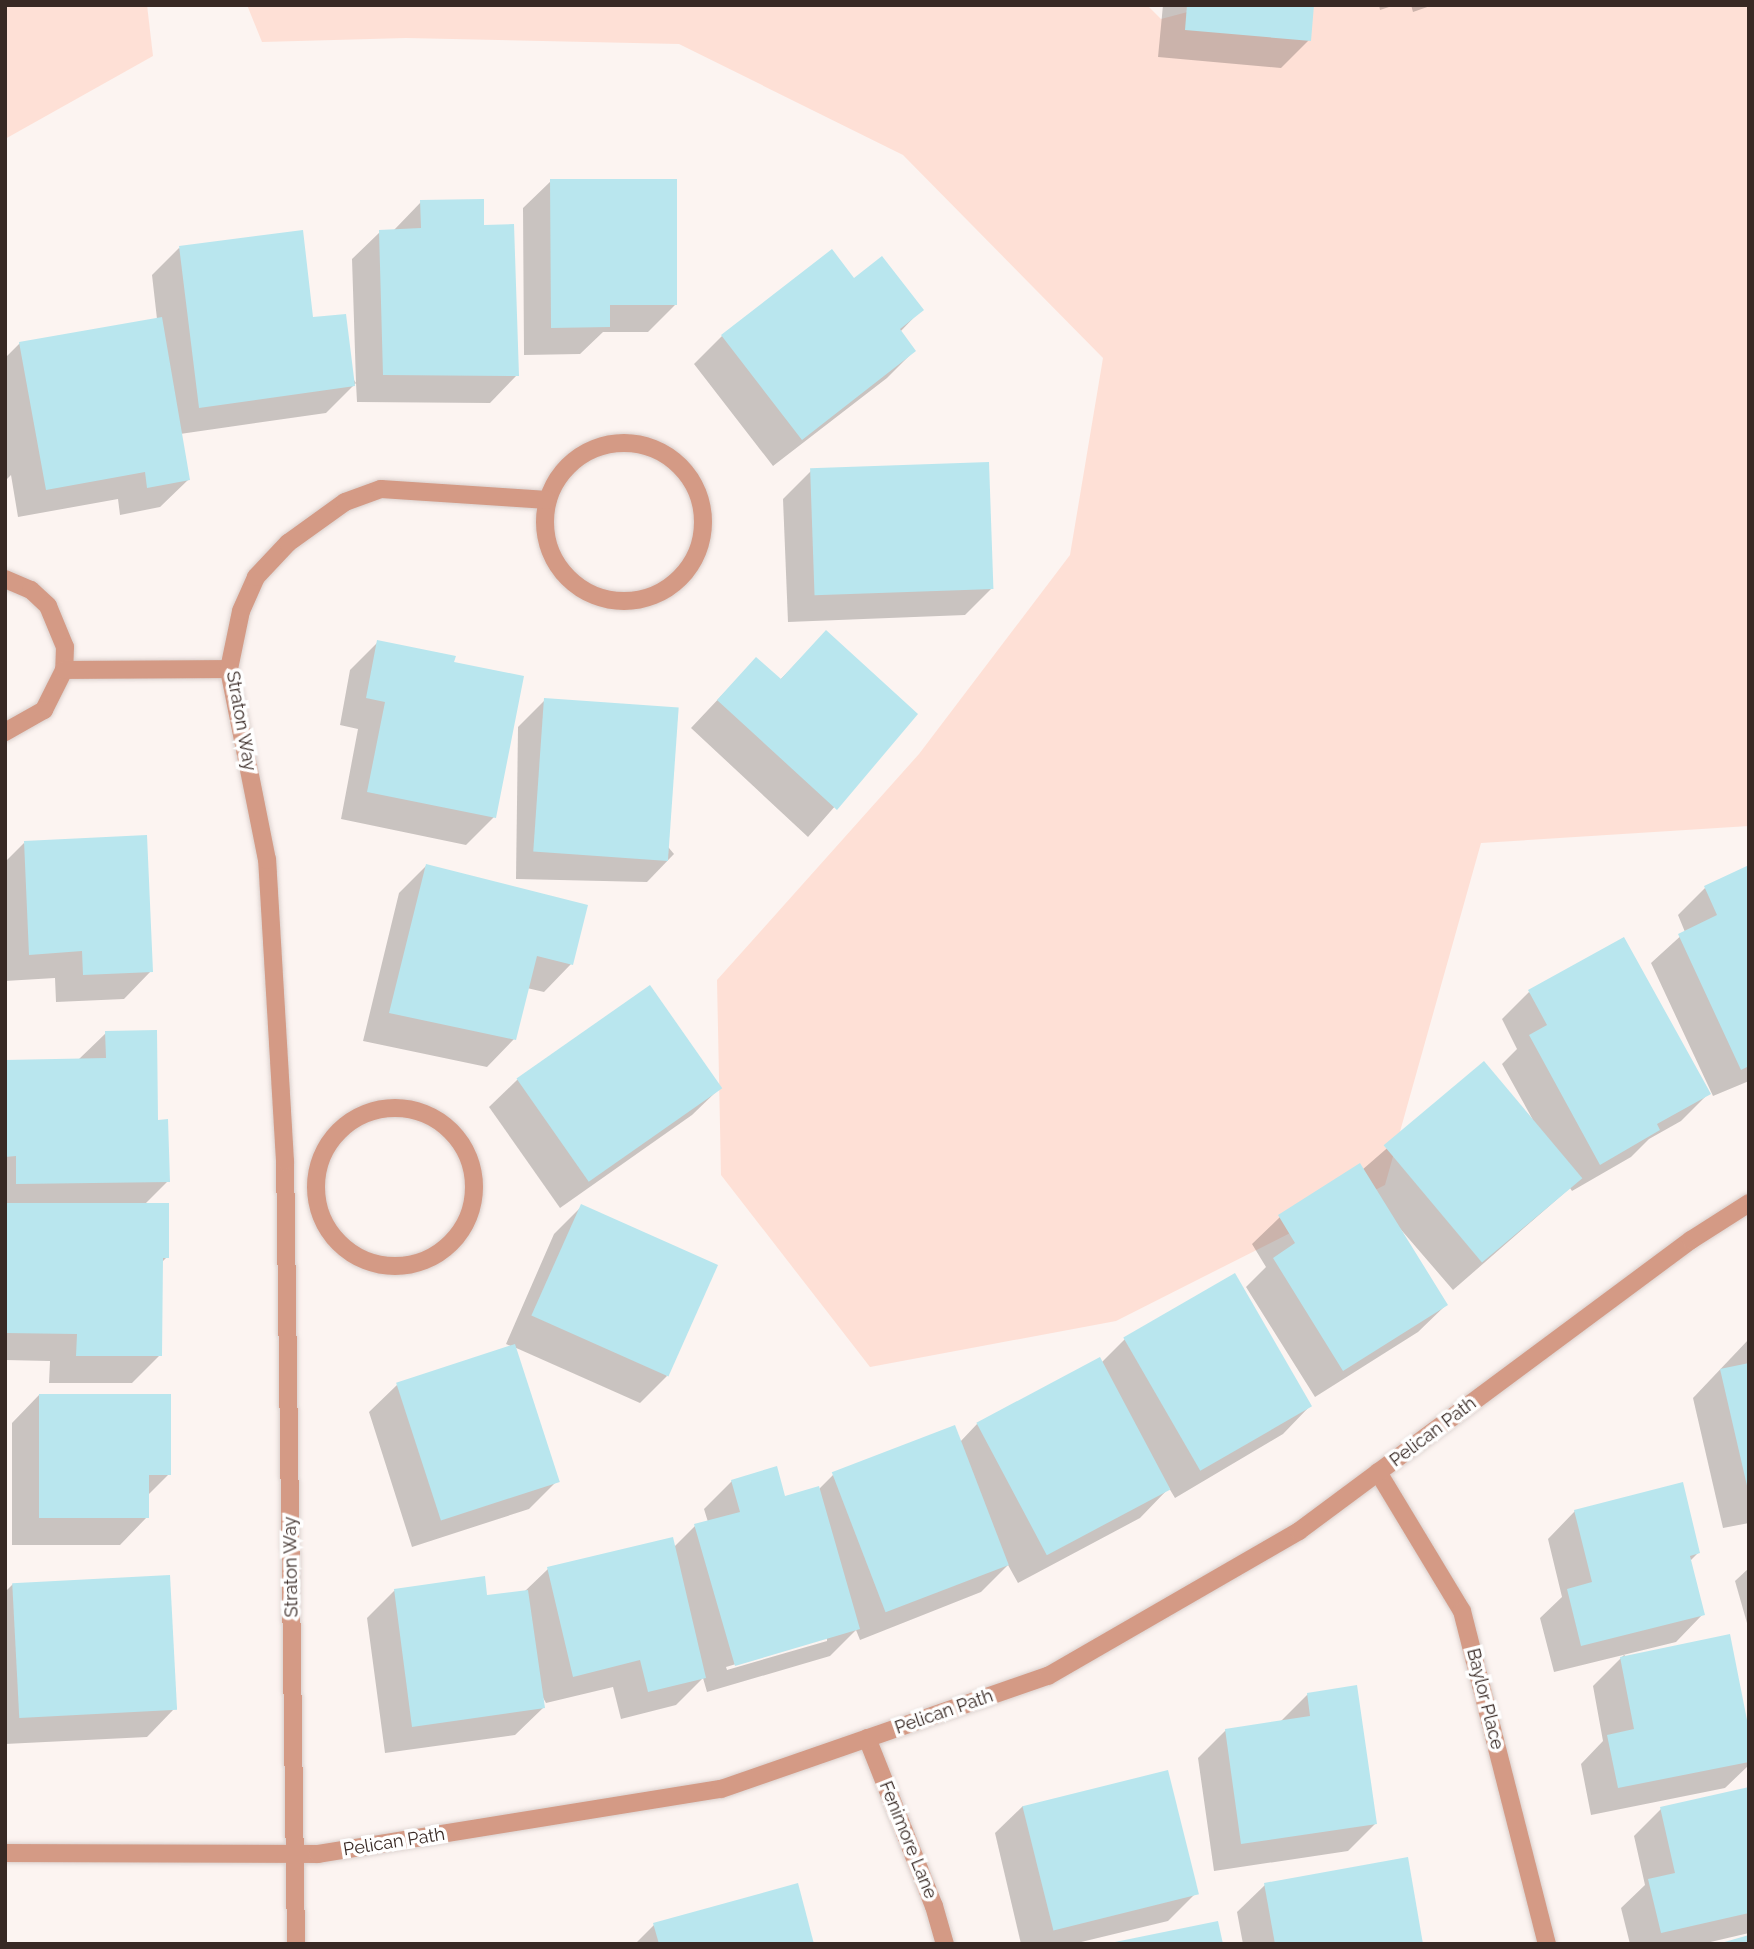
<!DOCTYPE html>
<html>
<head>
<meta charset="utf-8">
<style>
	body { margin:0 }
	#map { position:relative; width:1754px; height:1949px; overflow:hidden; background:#fcf4f1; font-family:Raleway,sans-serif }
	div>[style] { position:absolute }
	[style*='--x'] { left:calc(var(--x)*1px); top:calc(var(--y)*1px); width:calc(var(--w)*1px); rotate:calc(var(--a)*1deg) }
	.green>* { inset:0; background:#fee0d6 }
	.shadow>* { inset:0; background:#0003 }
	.building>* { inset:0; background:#b9e6ee; transform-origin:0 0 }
	.roads { filter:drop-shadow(0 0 2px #d9cfcc) drop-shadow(0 0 2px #d9cfcc) }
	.minor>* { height:18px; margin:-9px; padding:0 9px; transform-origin:9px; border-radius:9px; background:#d49a85 }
	.minor>.ring { margin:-9px; padding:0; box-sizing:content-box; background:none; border:18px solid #d49a85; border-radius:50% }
	span { translate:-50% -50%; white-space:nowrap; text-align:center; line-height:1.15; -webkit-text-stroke:7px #fff; paint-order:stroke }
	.street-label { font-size:18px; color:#382924 }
	.frame { position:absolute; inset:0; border:7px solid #382924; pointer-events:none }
</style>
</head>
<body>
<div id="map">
	<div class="green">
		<i style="clip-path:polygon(5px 5px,147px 5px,153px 56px,5px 139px)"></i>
		<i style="clip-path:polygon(247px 5px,1147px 5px,1161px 19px,1214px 5px,1749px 5px,1749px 826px,1481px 843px,1385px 1185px,1116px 1321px,870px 1367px,721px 1175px,717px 980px,919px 754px,1070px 555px,1103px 358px,903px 155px,679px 44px,406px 38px,262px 42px)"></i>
	</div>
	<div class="shadow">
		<i style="clip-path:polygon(1163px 5px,1312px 5px,1309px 40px,1281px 68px,1158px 57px)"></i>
		<i style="clip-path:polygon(1379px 5px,1395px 5px,1380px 10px)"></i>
		<i style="clip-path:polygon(1411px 5px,1433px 5px,1413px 12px)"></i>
		<i style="clip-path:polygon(551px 181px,676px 304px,648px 332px,603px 332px,580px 354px,524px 355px,523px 208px)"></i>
		<i style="clip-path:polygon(421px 202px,483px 227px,517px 375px,490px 403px,357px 402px,356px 383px,326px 413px,180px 434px,188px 480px,160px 507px,120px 515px,118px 499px,18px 517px,11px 475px,5px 481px,5px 358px,20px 343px,157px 319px,152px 275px,179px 248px,312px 319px,356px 383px,352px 259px,380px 232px,394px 230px)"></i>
		<i style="clip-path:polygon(832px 252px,854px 280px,921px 310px,900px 332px,914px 351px,887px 378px,773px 466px,694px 364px,722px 336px)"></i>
		<i style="clip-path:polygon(811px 471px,992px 588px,965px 615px,788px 622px,783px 499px)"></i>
		<i style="clip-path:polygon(826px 632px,916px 714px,808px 837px,691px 728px,756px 659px,780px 680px)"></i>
		<i style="clip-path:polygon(378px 642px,452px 663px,494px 817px,466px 845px,341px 819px,358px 729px,340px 725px,350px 670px)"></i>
		<i style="clip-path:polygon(545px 700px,674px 854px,647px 882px,516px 879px,518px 727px)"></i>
		<i style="clip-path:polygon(24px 843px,151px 971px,124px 999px,56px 1002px,55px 978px,5px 981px,5px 862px)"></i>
		<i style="clip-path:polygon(426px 866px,571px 964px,544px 992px,527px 988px,514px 1039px,487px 1067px,363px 1041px,399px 893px)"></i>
		<i style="clip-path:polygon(1749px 867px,1749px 1081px,1713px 1096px,1651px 963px,1685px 932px,1678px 915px,1705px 888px)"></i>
		<i style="clip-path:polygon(650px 987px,720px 1088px,692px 1115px,560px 1208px,489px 1107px,517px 1080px)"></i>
		<i style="clip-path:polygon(1529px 992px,1708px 1094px,1681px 1121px,1649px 1139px,1631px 1157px,1572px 1191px,1570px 1188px,1453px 1290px,1397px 1225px,1446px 1305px,1418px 1332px,1315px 1397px,1246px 1287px,1266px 1267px,1252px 1244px,1280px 1217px,1362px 1170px,1484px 1064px,1533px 1120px,1502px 1064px,1517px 1049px,1502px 1019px)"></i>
		<i style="clip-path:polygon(106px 1033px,156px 1121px,168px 1181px,144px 1205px,167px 1257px,161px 1263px,160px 1355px,132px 1383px,49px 1383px,50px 1361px,5px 1360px,5px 1062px,78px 1060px)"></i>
		<i style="clip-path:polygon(582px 1206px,667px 1376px,640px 1403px,514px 1347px,557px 1481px,529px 1509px,412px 1547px,369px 1412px,397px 1385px,513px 1347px,506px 1344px,554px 1234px)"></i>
		<i style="clip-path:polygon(evenodd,1125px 1339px,1310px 1406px,1283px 1434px,1175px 1498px,1169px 1488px,1140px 1518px,1018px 1583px,1008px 1565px,981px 1592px,860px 1640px,856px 1630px,830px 1656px,707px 1692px,703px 1678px,676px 1705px,621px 1719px,613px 1687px,546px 1703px,541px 1694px,543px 1708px,515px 1735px,385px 1753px,367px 1618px,395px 1590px,486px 1597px,524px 1592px,548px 1569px,673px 1548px,695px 1526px,708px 1522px,704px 1509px,732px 1481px,784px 1499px,818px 1490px,833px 1475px,960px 1442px,977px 1424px,1101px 1363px,1125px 1339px,827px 1637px,827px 1641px,727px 1670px,726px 1667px,827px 1637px)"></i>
		<i style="clip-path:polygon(1749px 1339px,1749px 1523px,1723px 1528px,1693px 1398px)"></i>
		<i style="clip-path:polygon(39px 1395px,169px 1474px,147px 1496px,147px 1517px,120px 1545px,12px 1545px,12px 1423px)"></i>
		<i style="clip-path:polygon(1575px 1511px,1698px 1553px,1690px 1561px,1703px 1614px,1676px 1642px,1554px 1672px,1540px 1618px,1562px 1597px,1548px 1539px)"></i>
		<i style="clip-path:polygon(1749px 1568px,1749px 1630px,1735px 1581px)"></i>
		<i style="clip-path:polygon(13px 1584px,174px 1709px,147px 1737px,5px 1744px,5px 1592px)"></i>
		<i style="clip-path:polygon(1624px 1655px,1749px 1739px,1749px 1765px,1725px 1788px,1591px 1815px,1581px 1764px,1603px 1741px,1593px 1686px)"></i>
		<i style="clip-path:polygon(1308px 1694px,1375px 1824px,1348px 1851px,1214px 1871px,1198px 1758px,1226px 1730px,1280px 1722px)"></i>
		<i style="clip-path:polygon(1749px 1789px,1749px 1933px,1702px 1944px,1630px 1944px,1621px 1908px,1645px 1885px,1634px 1836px,1661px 1809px)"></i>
		<i style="clip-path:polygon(1023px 1806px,1196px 1893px,1168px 1921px,1073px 1944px,1021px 1944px,995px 1833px)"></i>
		<i style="clip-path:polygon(1265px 1885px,1422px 1944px,1243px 1944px,1237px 1912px)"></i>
		<i style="clip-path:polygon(654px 1925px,812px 1944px,635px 1944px)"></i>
	</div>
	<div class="building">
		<i style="clip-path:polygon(1187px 5px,1314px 5px,1311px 41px,1185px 30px)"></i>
		<i style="clip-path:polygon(550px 179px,677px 179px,677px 305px,610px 305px,610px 327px,551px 328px)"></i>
		<i style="clip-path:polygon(484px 199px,484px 225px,514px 224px,519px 376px,383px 375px,379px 230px,421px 228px,420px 200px)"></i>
		<i style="clip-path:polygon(303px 230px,313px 317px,346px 314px,355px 386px,199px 408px,179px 246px)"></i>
		<i style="clip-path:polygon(832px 249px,854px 278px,882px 256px,924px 310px,900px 329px,916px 351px,802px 440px,721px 335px)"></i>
		<i style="clip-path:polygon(162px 317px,190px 480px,147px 488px,145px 472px,46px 490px,19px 342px)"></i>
		<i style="left:989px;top:462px;width:127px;height:179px;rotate:88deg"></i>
		<i style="clip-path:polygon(826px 630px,918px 714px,837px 810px,717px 700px,756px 657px,781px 679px)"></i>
		<i style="clip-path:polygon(377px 640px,456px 656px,454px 662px,524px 676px,496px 818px,367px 792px,385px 702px,366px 698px)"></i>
		<i style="left:544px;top:698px;width:135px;height:154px;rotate:4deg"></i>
		<i style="clip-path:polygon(147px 835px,153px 972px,83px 975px,82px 951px,29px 955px,24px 841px)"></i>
		<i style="clip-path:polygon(426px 864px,588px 905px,573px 965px,537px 956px,516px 1040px,389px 1013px)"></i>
		<i style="clip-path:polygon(1749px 865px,1749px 1066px,1741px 1070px,1678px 934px,1717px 915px,1704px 886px)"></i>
		<i style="clip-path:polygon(1624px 937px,1711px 1094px,1657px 1124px,1660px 1130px,1600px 1165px,1529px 1035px,1547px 1025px,1528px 990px)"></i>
		<i style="left:650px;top:985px;width:126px;height:163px;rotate:55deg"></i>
		<i style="clip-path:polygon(157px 1030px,158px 1120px,168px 1119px,170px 1182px,16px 1184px,16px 1156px,5px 1157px,5px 1060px,106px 1058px,105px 1031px)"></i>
		<i style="left:1484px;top:1061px;width:153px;height:131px;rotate:50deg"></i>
		<i style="clip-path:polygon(1360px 1163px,1448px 1305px,1343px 1371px,1273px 1258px,1295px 1243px,1278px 1215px)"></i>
		<i style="clip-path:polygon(5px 1203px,169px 1203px,169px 1258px,163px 1258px,162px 1356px,76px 1356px,77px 1334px,5px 1333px)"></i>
		<i style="left:581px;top:1204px;width:150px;height:122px;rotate:24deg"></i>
		<i style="left:1235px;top:1273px;width:154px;height:129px;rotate:60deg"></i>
		<i style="left:515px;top:1344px;width:145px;height:125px;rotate:72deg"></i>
		<i style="left:1100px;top:1357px;width:150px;height:140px;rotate:62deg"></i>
		<i style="clip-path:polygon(1749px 1363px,1749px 1490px,1748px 1490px,1720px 1369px)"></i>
		<i style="clip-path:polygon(39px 1394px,171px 1394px,171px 1475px,149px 1475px,149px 1518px,39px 1518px)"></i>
		<i style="left:955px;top:1425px;width:150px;height:132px;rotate:69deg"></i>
		<i style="clip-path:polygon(777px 1466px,785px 1496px,819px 1486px,860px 1629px,735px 1666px,694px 1524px,740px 1512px,731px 1480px)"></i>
		<i style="clip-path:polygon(1683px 1482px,1700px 1553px,1690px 1556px,1705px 1615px,1581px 1646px,1567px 1589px,1592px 1582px,1574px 1510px)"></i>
		<i style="clip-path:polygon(673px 1537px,706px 1678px,648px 1692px,640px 1660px,573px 1677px,547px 1567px)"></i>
		<i style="left:170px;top:1575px;width:135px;height:158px;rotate:87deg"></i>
		<i style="clip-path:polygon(485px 1576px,487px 1595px,528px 1590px,545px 1708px,412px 1727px,394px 1589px)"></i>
		<i style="clip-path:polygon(1730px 1634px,1749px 1730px,1749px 1762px,1618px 1788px,1607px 1735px,1634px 1729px,1620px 1657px)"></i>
		<i style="clip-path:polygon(1357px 1685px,1377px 1824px,1241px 1844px,1225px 1729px,1310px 1716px,1307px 1693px)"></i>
		<i style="left:1168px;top:1770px;width:128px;height:150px;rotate:76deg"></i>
		<i style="clip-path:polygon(1749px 1787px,1749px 1913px,1661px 1933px,1648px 1879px,1675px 1873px,1660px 1807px)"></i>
		<i style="clip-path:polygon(1408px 1857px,1423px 1944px,1275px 1944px,1264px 1883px)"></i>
		<i style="clip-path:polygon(798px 1883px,814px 1944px,659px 1944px,653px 1923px)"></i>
		<i style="clip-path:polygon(1218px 1921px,1223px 1944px,1110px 1944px,1110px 1943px)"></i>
		<i style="clip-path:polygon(1749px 1935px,1749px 1944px,1721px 1944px,1721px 1943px)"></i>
	</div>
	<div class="roads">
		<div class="minor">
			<i class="ring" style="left:545px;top:443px;width:140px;height:140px"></i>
			<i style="--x:5;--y:579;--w:28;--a:23"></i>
			<i style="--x:31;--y:590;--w:23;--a:43"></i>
			<i style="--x:48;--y:606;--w:44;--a:67.5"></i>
			<i style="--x:65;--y:647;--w:23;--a:92"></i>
			<i style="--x:64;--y:670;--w:45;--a:116.6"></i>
			<i style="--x:44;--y:710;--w:45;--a:150.6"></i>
			<i style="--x:64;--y:670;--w:165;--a:-0.3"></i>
			<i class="ring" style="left:316px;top:1108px;width:140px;height:140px"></i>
			<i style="--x:1378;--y:1472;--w:162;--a:58.9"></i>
			<i style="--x:1462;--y:1611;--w:344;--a:75.7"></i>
			<i style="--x:867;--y:1738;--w:181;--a:68.3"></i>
			<i style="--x:934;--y:1906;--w:40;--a:74"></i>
			<i style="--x:5;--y:1853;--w:313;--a:0.2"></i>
			<i style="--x:318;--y:1854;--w:408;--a:-9.2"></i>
			<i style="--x:721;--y:1789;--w:346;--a:-19.1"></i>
			<i style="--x:1048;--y:1676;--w:290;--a:-30"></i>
			<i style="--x:1299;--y:1531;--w:488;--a:-36.6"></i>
			<i style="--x:1691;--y:1240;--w:69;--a:-32.5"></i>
			<i style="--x:296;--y:1944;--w:783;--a:-90.8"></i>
			<i style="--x:285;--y:1161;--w:302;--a:-93.4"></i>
			<i style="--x:267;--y:860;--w:195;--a:-101.3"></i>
			<i style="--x:229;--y:669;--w:59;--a:-78.3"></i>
			<i style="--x:241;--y:611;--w:37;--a:-66"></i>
			<i style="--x:256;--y:577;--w:47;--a:-46.7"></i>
			<i style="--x:288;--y:543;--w:70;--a:-35.7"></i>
			<i style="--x:345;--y:502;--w:38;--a:-20"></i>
			<i style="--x:381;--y:489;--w:167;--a:3.8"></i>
		</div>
	</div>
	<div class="street-label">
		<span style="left:241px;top:721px;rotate:80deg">Straton Way</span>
		<span style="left:1433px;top:1432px;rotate:-37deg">Pelican Path</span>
		<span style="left:291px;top:1567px;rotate:-91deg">Straton Way</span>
		<span style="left:1485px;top:1699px;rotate:76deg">Baylor Place</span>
		<span style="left:944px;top:1712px;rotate:-19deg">Pelican Path</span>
		<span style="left:908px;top:1840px;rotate:68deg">Fenimore Lane</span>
		<span style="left:394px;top:1842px;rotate:-9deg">Pelican Path</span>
	</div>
	<div class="frame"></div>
</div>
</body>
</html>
